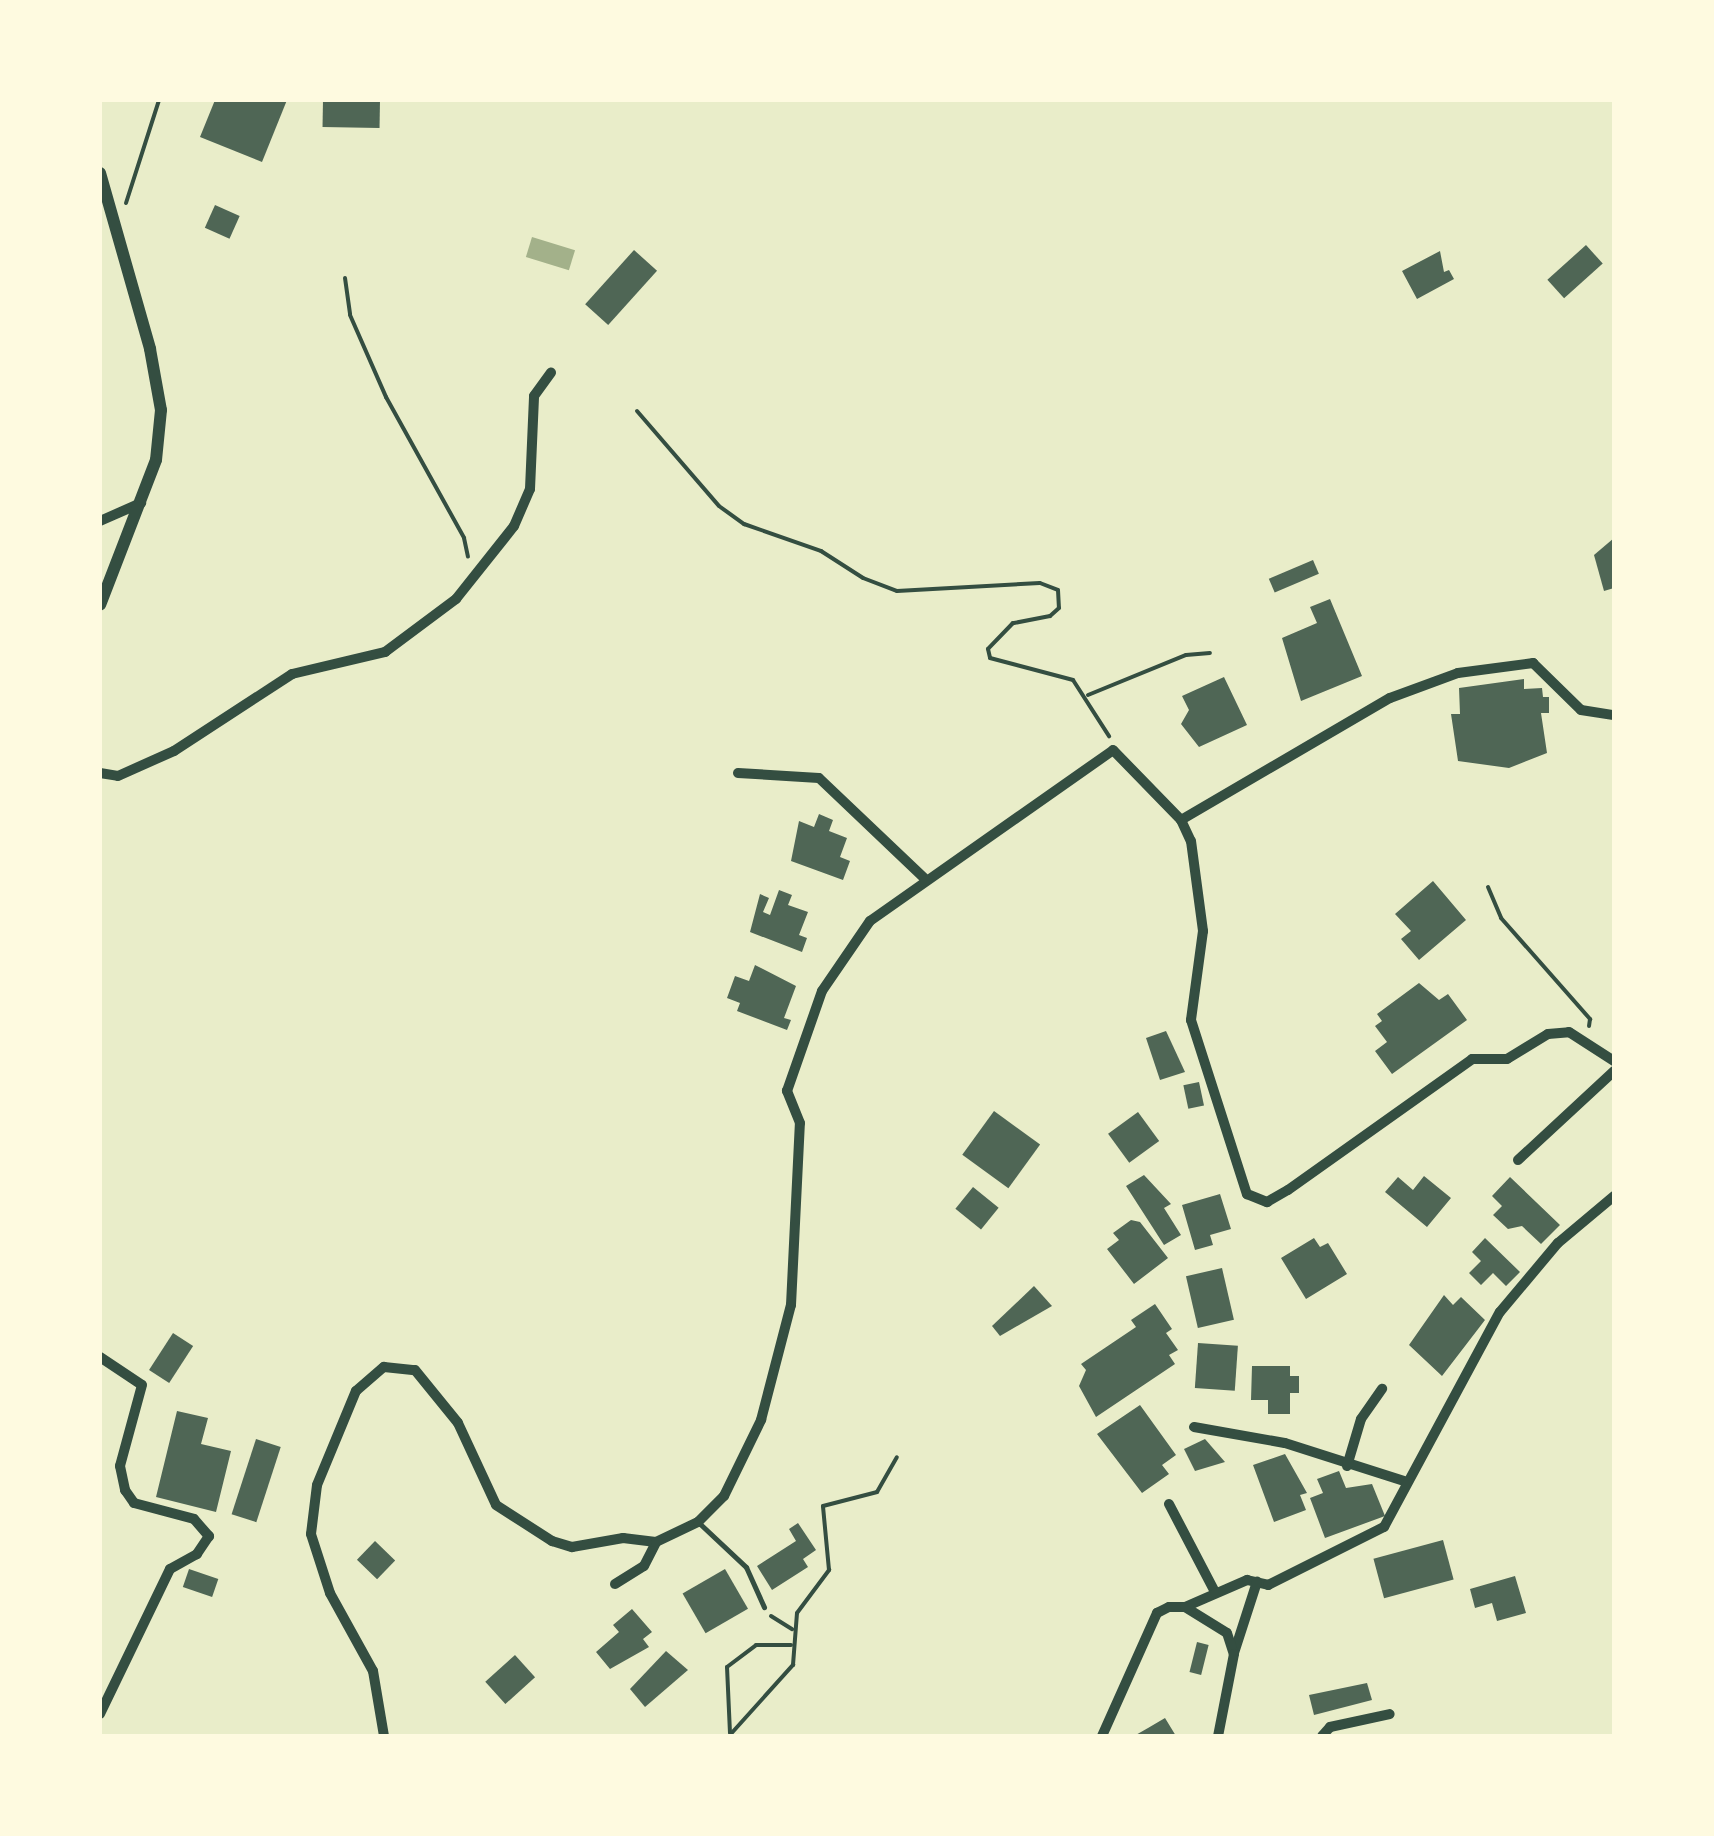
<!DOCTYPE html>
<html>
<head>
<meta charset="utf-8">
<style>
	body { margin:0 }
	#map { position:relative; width:1714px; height:1836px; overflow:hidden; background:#e9edc9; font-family:Arial,sans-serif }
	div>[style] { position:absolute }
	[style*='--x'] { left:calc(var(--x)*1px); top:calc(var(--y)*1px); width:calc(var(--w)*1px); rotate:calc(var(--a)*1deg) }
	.water>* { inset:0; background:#a3b18a; transform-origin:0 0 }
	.building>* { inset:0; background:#4f6655; transform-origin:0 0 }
	.path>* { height:4px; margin:-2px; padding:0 2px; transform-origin:2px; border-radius:2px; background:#344e41 }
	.service>* { height:5px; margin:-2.5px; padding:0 2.5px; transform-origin:2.5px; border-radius:2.5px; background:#344e41 }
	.minor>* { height:10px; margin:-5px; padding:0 5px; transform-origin:5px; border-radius:5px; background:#344e41 }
	.tertiary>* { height:12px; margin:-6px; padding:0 6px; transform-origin:6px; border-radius:6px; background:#344e41 }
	span { translate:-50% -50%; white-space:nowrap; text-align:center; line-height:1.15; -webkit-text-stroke:9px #fefae0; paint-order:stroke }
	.frame { position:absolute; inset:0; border:102px solid #fefae0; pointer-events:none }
</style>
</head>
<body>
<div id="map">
	<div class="water">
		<i style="left:532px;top:237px;width:45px;height:21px;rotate:17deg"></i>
	</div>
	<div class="building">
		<i style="clip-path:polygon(215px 100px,287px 100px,262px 162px,200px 137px)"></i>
		<i style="left:323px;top:100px;width:57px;height:27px;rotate:1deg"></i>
		<i style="left:215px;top:205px;width:27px;height:25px;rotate:24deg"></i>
		<i style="left:1586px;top:245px;width:25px;height:52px;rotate:48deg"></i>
		<i style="left:634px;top:250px;width:31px;height:73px;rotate:42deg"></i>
		<i style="clip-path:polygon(1440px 251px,1444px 272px,1449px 270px,1454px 279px,1417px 299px,1402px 271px)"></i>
		<i style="clip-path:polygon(1614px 538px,1614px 588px,1604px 591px,1594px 555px)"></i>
		<i style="left:1313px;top:560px;width:15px;height:48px;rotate:67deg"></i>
		<i style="clip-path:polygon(1330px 599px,1362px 676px,1301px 701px,1282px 638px,1317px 623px,1310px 607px)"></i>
		<i style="clip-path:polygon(1224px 677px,1247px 725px,1199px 747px,1181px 724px,1189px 710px,1182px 696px)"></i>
		<i style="clip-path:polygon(1524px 679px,1524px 689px,1542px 688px,1543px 697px,1549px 697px,1549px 713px,1541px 713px,1547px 753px,1509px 768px,1458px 761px,1451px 714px,1460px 714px,1459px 688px)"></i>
		<i style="clip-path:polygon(819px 814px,833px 820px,829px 831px,847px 838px,840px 857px,850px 861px,843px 880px,791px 861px,799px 821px,814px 827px)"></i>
		<i style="clip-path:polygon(1433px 881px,1466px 920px,1419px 960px,1401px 939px,1411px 931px,1395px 914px)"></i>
		<i style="clip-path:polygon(779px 890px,792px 895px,788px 905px,808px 912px,799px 935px,807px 938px,802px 952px,750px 932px,760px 894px,769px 898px,763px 912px,770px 915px)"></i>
		<i style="clip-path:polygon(755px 965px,796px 986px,784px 1018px,791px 1020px,787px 1030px,737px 1011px,740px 1003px,727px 998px,735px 976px,749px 981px)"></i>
		<i style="clip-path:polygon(1419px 983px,1439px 1000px,1448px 994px,1467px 1020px,1392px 1074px,1375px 1051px,1387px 1042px,1375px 1026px,1382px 1021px,1377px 1014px)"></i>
		<i style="clip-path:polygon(1166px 1031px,1185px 1072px,1160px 1080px,1146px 1038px)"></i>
		<i style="left:1199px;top:1082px;width:24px;height:16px;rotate:78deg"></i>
		<i style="left:994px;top:1111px;width:57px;height:54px;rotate:36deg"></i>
		<i style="left:1138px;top:1112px;width:36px;height:37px;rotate:54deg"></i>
		<i style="clip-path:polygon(1144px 1175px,1171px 1204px,1164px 1208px,1181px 1235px,1164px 1245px,1126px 1186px)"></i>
		<i style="clip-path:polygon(1424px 1176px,1451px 1198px,1427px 1227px,1385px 1192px,1398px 1177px,1413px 1190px)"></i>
		<i style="clip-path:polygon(1510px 1177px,1560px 1225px,1541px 1244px,1522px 1226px,1508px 1229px,1493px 1215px,1502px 1206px,1492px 1196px)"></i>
		<i style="left:973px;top:1187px;width:33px;height:28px;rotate:39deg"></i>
		<i style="clip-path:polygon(1220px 1194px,1231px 1229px,1210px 1235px,1213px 1245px,1195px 1250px,1182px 1205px)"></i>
		<i style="clip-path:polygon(1131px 1220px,1140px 1222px,1168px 1258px,1134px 1284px,1107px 1249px,1119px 1240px,1113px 1233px)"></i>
		<i style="clip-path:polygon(1314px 1238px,1320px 1247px,1328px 1243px,1347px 1274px,1306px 1299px,1281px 1258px)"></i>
		<i style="clip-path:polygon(1485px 1238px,1520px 1272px,1506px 1286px,1493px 1273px,1481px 1285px,1469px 1273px,1481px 1261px,1472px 1252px)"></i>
		<i style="left:1222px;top:1268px;width:53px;height:37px;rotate:77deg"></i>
		<i style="clip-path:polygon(1034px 1286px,1052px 1306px,1000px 1336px,992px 1326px)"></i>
		<i style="clip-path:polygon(1444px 1295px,1453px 1305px,1461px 1297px,1485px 1320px,1442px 1376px,1409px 1345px)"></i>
		<i style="clip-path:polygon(1155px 1304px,1172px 1329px,1166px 1333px,1178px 1350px,1169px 1355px,1175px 1364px,1096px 1417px,1079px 1386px,1086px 1370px,1081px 1364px,1136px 1327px,1131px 1320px)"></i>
		<i style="left:173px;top:1333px;width:24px;height:44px;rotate:33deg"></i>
		<i style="left:1198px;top:1343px;width:40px;height:45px;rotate:4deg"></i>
		<i style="clip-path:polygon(1252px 1366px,1290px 1366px,1290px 1376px,1299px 1376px,1299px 1393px,1290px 1393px,1290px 1414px,1268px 1414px,1268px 1400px,1251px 1400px)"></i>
		<i style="clip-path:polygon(1140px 1405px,1176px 1455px,1162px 1465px,1169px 1474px,1142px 1493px,1097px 1434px)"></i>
		<i style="clip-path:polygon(177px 1411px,208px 1418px,201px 1444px,231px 1451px,216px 1512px,156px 1497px)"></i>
		<i style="left:256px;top:1439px;width:26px;height:79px;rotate:18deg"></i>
		<i style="clip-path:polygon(1205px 1439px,1225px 1462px,1195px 1471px,1184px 1449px)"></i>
		<i style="clip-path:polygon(1285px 1454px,1307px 1493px,1300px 1495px,1306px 1510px,1274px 1522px,1253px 1465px)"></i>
		<i style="clip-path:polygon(1339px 1471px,1346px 1488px,1372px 1484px,1385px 1516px,1325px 1538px,1310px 1498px,1323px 1493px,1317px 1479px)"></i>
		<i style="clip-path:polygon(798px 1523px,816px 1550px,803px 1559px,808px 1567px,772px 1590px,757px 1566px,796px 1541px,789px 1529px)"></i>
		<i style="left:1443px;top:1540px;width:41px;height:72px;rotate:75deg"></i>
		<i style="left:375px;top:1541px;width:28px;height:26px;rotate:44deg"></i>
		<i style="left:189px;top:1569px;width:31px;height:19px;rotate:19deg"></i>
		<i style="left:725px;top:1569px;width:46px;height:49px;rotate:60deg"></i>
		<i style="clip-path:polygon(1515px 1576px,1526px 1613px,1497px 1621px,1492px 1603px,1475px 1608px,1470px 1589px)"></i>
		<i style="clip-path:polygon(632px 1609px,652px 1632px,643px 1639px,649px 1647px,610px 1669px,596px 1652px,619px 1632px,613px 1625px)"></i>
		<i style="left:1197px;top:1642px;width:12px;height:31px;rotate:14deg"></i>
		<i style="clip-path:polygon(666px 1651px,688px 1670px,645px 1707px,630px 1689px)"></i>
		<i style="left:515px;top:1655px;width:30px;height:40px;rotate:48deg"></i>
		<i style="clip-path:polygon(1367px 1683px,1372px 1700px,1314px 1715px,1309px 1695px)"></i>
		<i style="clip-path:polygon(1165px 1718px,1176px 1736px,1134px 1736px,1148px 1728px)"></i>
	</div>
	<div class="path">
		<i style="--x:126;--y:203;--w:108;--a:-72.2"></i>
		<i style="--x:345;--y:278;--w:37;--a:82"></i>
		<i style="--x:350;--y:315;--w:90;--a:66.3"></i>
		<i style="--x:386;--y:397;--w:161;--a:61"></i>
		<i style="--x:464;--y:538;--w:19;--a:78"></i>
		<i style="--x:637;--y:411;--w:125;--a:49.2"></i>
		<i style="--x:719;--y:506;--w:31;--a:36"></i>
		<i style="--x:744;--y:524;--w:82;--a:19.3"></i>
		<i style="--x:821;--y:551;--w:50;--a:32.7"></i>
		<i style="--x:863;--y:578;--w:36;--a:21"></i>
		<i style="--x:897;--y:591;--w:143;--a:-3.2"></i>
		<i style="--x:1040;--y:583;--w:19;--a:21"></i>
		<i style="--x:1058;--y:590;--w:18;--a:87"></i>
		<i style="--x:1059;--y:608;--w:12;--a:138"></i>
		<i style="--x:1050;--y:616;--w:38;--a:169"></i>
		<i style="--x:1013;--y:623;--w:36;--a:134"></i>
		<i style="--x:988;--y:649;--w:9;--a:77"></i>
		<i style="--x:990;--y:658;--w:86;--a:14.8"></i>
		<i style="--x:1073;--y:680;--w:67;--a:57.3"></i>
		<i style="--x:1088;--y:695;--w:106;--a:-22.2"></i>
		<i style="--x:1186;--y:655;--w:24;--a:-5"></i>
		<i style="--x:1488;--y:887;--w:34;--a:67"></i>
		<i style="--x:1501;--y:918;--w:135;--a:48.6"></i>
		<i style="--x:1590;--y:1019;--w:7;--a:98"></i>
		<i style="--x:771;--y:1616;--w:25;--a:32"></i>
		<i style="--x:730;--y:1733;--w:66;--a:-92.6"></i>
		<i style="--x:727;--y:1667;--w:36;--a:-37"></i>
		<i style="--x:756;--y:1645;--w:35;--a:0"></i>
		<i style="--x:729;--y:1736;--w:96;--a:-48"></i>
		<i style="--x:793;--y:1665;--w:52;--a:-85.6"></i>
		<i style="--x:797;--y:1613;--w:54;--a:-53.3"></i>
		<i style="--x:829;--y:1570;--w:64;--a:-95.4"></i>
		<i style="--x:823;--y:1506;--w:56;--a:-14.5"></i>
		<i style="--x:877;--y:1492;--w:40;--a:-60.3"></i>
	</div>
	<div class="service">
		<i style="--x:698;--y:1522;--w:66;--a:43.2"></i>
		<i style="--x:746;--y:1567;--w:44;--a:65.8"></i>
	</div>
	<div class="minor">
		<i style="--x:100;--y:521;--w:45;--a:-23.7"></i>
		<i style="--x:100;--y:773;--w:18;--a:9"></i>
		<i style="--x:118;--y:776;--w:61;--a:-24.1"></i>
		<i style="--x:174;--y:751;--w:141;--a:-33.1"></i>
		<i style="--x:292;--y:674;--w:96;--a:-13.3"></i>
		<i style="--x:385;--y:652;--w:89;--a:-36.7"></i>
		<i style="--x:456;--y:599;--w:93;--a:-51.5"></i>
		<i style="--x:514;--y:526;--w:40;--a:-66.6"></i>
		<i style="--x:530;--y:489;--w:93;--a:-87.5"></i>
		<i style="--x:534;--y:396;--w:29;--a:-54"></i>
		<i style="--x:738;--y:773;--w:81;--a:3.5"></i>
		<i style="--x:819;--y:778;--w:145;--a:43.6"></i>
		<i style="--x:1181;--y:820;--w:242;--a:-30.3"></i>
		<i style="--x:1390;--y:698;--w:72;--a:-20.2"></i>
		<i style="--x:1458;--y:673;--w:76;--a:-7.6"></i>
		<i style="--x:1533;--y:663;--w:67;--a:44.4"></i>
		<i style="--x:1581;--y:710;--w:33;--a:9"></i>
		<i style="--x:1518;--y:1160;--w:131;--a:-42.8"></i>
		<i style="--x:100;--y:1357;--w:50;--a:33.7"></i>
		<i style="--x:142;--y:1385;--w:84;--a:105.2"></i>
		<i style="--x:120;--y:1466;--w:25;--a:78"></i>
		<i style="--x:125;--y:1490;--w:16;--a:55"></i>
		<i style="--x:134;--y:1503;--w:62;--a:14.9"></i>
		<i style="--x:194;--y:1519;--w:23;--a:49"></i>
		<i style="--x:209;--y:1536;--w:22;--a:124"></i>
		<i style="--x:197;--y:1554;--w:31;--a:151"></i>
		<i style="--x:170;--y:1569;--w:161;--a:115.8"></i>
		<i style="--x:1194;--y:1427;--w:92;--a:10"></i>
		<i style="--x:1285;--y:1443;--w:125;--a:17.7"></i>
		<i style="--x:1347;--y:1466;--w:49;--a:-73.4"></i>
		<i style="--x:1361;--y:1419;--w:37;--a:-55"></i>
		<i style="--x:1169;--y:1504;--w:99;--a:62.4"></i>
		<i style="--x:615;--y:1584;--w:34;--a:-32"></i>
		<i style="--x:644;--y:1566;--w:27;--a:-63"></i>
		<i style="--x:1185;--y:1607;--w:68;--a:-23.5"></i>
		<i style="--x:1247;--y:1580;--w:22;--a:13"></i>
		<i style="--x:1268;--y:1585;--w:130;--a:-26.6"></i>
		<i style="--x:1384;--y:1527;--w:244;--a:-61.7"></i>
		<i style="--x:1500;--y:1312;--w:90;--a:-50"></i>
		<i style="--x:1558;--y:1243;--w:73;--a:-40"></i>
		<i style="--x:1234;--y:1653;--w:75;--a:-72.1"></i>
		<i style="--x:384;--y:1736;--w:66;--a:-99.6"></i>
		<i style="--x:373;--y:1671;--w:89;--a:-118.9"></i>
		<i style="--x:330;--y:1593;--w:62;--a:-107.9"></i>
		<i style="--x:311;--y:1534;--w:49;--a:-83"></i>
		<i style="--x:317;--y:1485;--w:102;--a:-67.5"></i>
		<i style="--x:356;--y:1391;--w:37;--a:-41"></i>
		<i style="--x:384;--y:1367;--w:31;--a:6"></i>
		<i style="--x:415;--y:1370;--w:68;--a:50.9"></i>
		<i style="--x:458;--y:1423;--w:90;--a:65.1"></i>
		<i style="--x:496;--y:1505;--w:67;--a:32.7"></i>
		<i style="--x:552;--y:1541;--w:21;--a:17"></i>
		<i style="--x:572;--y:1547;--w:52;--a:-10"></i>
		<i style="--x:623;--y:1538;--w:33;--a:7"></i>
		<i style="--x:656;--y:1542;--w:47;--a:-25.5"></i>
		<i style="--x:698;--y:1522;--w:37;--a:-45"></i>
		<i style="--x:724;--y:1496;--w:85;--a:-64"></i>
		<i style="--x:761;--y:1420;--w:119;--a:-75.4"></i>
		<i style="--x:791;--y:1305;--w:182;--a:-87.2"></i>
		<i style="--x:800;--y:1123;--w:35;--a:-112"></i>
		<i style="--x:787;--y:1091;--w:106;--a:-70.7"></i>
		<i style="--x:822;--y:991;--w:85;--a:-55.6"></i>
		<i style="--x:870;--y:921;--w:297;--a:-35.1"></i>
		<i style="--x:1113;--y:750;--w:98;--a:45.8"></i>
		<i style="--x:1181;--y:820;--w:23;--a:65"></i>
		<i style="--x:1191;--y:841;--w:91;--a:82.4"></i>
		<i style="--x:1203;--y:931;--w:90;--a:97.7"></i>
		<i style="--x:1191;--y:1020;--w:183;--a:72.2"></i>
		<i style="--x:1247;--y:1194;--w:22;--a:22"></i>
		<i style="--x:1267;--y:1202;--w:24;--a:-30"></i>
		<i style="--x:1288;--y:1190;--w:226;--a:-35.4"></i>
		<i style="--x:1472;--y:1059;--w:35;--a:0"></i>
		<i style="--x:1507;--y:1059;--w:48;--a:-31.4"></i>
		<i style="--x:1548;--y:1034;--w:21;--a:-5"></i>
		<i style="--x:1569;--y:1032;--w:54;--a:32.8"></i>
		<i style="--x:1102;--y:1736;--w:135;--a:-65.9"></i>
		<i style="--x:1157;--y:1613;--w:13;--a:-27"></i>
		<i style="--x:1169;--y:1607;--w:16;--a:0"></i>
		<i style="--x:1185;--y:1607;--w:49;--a:31.8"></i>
		<i style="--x:1227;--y:1633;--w:22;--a:72"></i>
		<i style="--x:1234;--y:1654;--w:84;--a:101"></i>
		<i style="--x:1322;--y:1736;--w:12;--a:-48"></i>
		<i style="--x:1330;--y:1727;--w:61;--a:-12.2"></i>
	</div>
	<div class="tertiary">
		<i style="--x:100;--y:173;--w:183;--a:74.1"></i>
		<i style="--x:150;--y:349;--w:62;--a:79.8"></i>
		<i style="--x:161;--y:410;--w:50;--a:95.7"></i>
		<i style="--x:156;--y:460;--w:155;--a:111.1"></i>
	</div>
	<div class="frame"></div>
</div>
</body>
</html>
